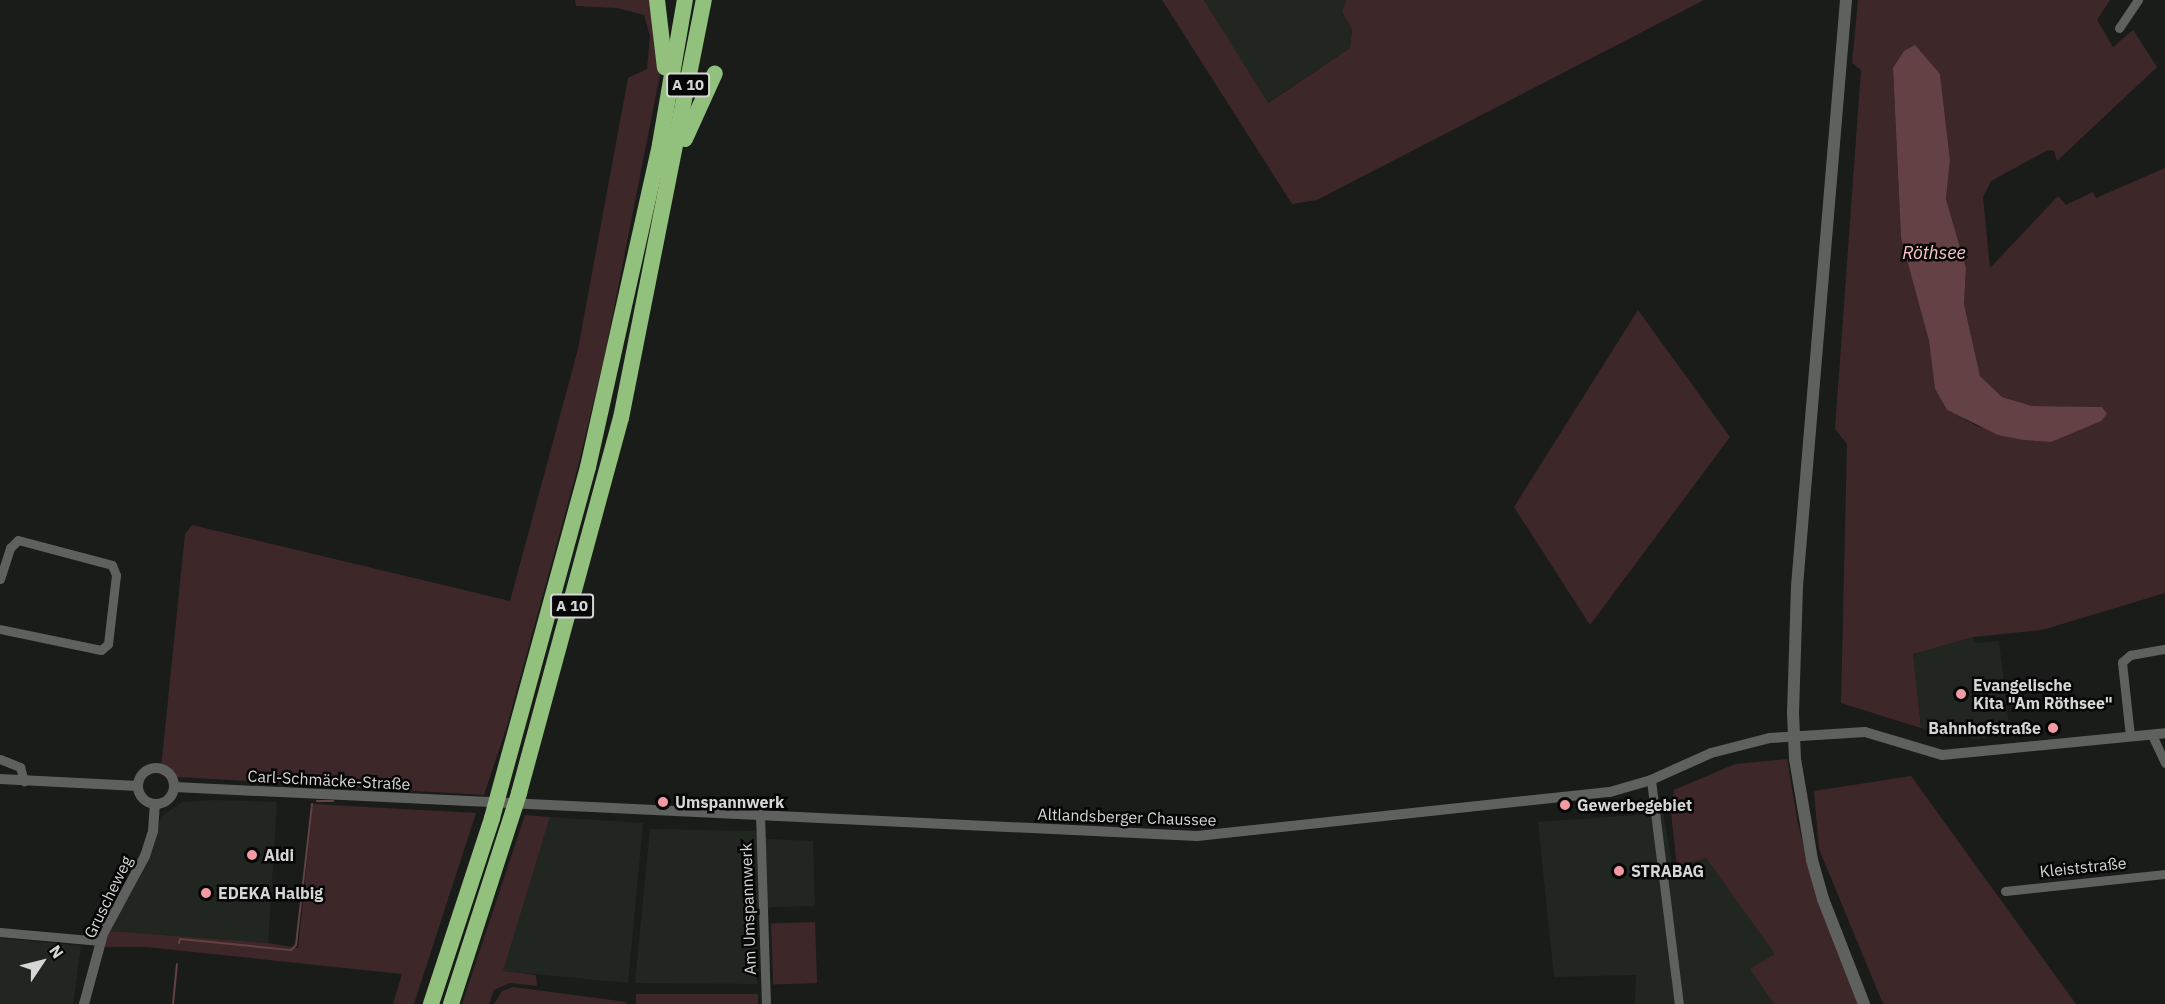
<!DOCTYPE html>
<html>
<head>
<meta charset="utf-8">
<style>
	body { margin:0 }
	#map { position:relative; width:2165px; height:1004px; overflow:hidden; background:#1a1c1a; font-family:"IBM Plex Sans",sans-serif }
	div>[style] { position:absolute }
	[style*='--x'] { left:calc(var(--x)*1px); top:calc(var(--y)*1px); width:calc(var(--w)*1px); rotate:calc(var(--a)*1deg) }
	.built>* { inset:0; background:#222620 }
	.green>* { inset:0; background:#3e2729; transform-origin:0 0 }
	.water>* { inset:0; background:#644144 }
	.stream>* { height:2px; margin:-1px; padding:0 1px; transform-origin:1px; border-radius:1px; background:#644144 }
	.minor>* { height:9px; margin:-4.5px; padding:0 4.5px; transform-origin:4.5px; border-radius:4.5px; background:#5f615f }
	.tertiary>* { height:10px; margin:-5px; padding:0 5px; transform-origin:5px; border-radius:5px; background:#5f615f }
	.tertiary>.ring { margin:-5px; padding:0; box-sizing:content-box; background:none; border:10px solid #5f615f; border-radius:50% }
	.secondary>* { height:12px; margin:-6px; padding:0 6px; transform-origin:6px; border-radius:6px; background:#5f615f }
	.motorway>* { height:16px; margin:-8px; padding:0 8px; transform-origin:8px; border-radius:8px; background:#92c17d }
	.dots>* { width:16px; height:16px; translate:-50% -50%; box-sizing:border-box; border:3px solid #060606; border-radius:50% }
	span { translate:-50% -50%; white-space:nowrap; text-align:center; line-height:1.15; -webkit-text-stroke:5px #060606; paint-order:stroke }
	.shield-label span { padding:2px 4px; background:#060606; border:2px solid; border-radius:4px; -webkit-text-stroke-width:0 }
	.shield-label { font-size:15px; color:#d5d6d5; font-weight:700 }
	.poi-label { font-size:16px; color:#d5d6d5; font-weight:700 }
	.left { translate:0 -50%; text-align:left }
	.right { translate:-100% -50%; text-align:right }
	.street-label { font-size:16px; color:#d5d6d5 }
	.water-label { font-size:18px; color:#fcc4c9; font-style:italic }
	.north { position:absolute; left:12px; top:932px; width:60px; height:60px; -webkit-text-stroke:4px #060606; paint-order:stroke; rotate:55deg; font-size:16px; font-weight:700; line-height:24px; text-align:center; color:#d5d6d5 }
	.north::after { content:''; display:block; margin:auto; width:21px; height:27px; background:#d5d6d5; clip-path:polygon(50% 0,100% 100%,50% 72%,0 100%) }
</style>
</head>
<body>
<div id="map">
	<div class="built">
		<i style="clip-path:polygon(1204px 0,1346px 0,1342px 12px,1352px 30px,1350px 48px,1267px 103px)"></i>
		<i style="clip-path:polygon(1973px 637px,1974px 643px,1999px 641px,2010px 735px,1973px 739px,1957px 731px,1936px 733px,1921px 728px,1913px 654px)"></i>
		<i style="clip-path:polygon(214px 800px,277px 802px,268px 943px,109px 931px,149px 858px,161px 817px,182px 802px)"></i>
		<i style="clip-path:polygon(1663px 813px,1673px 869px,1706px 858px,1776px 954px,1750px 969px,1774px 1004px,1635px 1004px,1636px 975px,1554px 977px,1538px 822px)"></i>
		<i style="clip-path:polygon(550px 817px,643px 823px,628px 983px,502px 971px)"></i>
		<i style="clip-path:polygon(650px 829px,754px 831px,769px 839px,813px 841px,815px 906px,771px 907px,756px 914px,757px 984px,635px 983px)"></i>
		<i style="clip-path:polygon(0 938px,81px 946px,73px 1004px,0 1004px)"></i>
	</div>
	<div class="green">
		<i style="clip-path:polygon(575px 0,653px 0,662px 64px,605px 354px,578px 466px,507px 726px,484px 795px,178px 777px,161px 768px,185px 534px,192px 525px,510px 601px,578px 349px,628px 78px,647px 69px,650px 36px,644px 15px,617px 8px,576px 6px)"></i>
		<i style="clip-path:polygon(1162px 0,1204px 0,1268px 103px,1350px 48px,1352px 30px,1342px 12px,1346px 0,1704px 0,1317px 200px,1292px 204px)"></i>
		<i style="clip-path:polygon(evenodd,1858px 0,2110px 0,2097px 20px,2113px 47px,2133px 30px,2157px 67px,2057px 161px,2054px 151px,2048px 150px,1991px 181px,1983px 197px,1990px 268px,2058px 196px,2066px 205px,2093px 192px,2096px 198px,2165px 168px,2165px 593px,2042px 630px,1973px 637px,1913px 654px,1921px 728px,1841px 703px,1847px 444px,1835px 429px,1861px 70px,1852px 63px,1858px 0,1893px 68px,1940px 74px,1950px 160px,1946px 199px,1966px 268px,1964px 304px,1980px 376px,2002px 397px,2032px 406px,2102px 407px,2051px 442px,2023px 440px,1977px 426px,1947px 410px,1935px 389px,1929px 341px,1901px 238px,1893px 68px)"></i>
		<i style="clip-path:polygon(1638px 310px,1730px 437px,1590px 625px,1514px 507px)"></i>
		<i style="clip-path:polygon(1787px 759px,1798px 824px,1816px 895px,1859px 1004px,1774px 1004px,1750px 969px,1775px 954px,1706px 858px,1677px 867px,1671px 812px,1674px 790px,1735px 764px)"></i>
		<i style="clip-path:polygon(1911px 776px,2076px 1004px,1883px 1004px,1819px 849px,1814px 791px)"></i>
		<i style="clip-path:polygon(313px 804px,476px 813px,414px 1004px,393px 1004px,402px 974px,146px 947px,96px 947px,109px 931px,268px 943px,298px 948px)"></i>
		<i style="clip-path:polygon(525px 815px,550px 817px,503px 971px,536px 975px,537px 986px,510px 983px,494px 990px,489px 1004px,462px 1004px)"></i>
		<i style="left:815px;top:922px;width:61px;height:44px;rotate:88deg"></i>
		<i style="clip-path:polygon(513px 987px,627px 1002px,626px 1004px,494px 1004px,502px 991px)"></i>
		<i style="left:636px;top:994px;width:122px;height:10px"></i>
	</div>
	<div class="water">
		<i style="clip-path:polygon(1915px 45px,1940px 74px,1950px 160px,1946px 199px,1966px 268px,1964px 304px,1980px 376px,2002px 397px,2032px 406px,2102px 407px,2107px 414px,2101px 421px,2051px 442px,2023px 440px,1998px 435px,1947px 410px,1935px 389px,1929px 341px,1901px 238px,1893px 68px,1904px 51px)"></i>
	</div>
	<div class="stream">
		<i style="--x:317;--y:801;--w:16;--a:0"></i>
		<i style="--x:179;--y:943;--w:4;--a:-76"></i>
		<i style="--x:180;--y:939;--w:112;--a:5.7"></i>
		<i style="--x:291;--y:950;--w:7;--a:-45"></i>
		<i style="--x:296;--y:945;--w:142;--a:-83.5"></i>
		<i style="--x:173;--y:1004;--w:40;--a:-84.3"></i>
	</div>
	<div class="minor">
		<i style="--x:2119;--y:28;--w:34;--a:-56"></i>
		<i style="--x:0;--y:579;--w:33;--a:-72"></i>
		<i style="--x:10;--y:548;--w:11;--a:-45"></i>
		<i style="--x:18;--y:540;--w:97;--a:14.9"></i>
		<i style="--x:112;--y:565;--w:11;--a:68"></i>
		<i style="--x:116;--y:575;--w:69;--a:96.6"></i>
		<i style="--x:108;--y:644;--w:9;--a:139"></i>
		<i style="--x:101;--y:650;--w:103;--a:-168.3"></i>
		<i style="--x:2152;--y:735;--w:31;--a:65"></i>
		<i style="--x:2130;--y:736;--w:74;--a:-96.2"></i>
		<i style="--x:2122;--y:662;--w:11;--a:-41"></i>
		<i style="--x:2130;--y:655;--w:36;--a:-10"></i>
		<i style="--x:0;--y:759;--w:22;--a:22"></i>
		<i style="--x:20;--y:767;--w:15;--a:74"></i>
		<i style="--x:1651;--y:780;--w:226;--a:82.9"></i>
		<i style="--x:760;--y:814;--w:190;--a:88.2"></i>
		<i style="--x:2005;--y:891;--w:161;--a:-6.1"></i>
		<i style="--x:0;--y:932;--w:101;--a:5.1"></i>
	</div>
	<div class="tertiary">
		<i class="ring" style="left:138px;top:768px;width:26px;height:26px"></i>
		<i style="--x:0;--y:779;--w:138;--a:2.9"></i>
		<i style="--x:174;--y:787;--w:1024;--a:2.74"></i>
		<i style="--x:1197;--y:836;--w:415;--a:-6.1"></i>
		<i style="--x:1610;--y:792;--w:43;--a:-16.3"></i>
		<i style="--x:1651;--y:780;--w:66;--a:-24.2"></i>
		<i style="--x:1711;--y:753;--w:61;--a:-14.3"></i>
		<i style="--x:1770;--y:738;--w:95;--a:-3.6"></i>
		<i style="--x:1865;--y:732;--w:80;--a:16.6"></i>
		<i style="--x:1942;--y:755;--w:224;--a:-5.6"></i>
		<i style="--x:84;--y:1004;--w:73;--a:-74.8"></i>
		<i style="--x:103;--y:934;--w:89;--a:-61.7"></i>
		<i style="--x:145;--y:856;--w:26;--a:-72"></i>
		<i style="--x:153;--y:831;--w:27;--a:-86"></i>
	</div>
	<div class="secondary">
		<i style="--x:1846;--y:0;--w:588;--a:94.78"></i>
		<i style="--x:1797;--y:586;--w:127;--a:91.8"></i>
		<i style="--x:1793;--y:713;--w:46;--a:87.5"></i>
		<i style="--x:1795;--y:759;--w:102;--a:80.4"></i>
		<i style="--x:1812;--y:860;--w:41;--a:74.2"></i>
		<i style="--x:1823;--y:899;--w:113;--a:68.7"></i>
	</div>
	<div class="motorway">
		<i style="--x:657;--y:0;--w:68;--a:83.3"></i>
		<i style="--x:685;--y:139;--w:72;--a:-65.6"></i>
		<i style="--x:431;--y:1004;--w:196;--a:-71.8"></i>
		<i style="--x:492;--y:818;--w:364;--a:-74.7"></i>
		<i style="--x:588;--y:467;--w:331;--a:-77.4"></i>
		<i style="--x:660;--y:144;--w:146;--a:-80.2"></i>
		<i style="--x:451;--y:1004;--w:222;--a:-72.1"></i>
		<i style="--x:519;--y:793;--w:389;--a:-74.8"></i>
		<i style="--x:621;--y:418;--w:426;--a:-78.8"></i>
	</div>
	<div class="dots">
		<i style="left:1961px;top:694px;background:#f49aa3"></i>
		<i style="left:2053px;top:728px;background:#f49aa3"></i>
		<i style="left:663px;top:802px;background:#f49aa3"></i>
		<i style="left:1565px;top:805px;background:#f49aa3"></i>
		<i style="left:252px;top:855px;background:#f49aa3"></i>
		<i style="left:1619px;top:871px;background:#f49aa3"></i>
		<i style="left:206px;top:893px;background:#f49aa3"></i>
	</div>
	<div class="shield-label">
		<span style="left:688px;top:85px">A 10</span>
		<span style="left:572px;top:606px">A 10</span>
	</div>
	<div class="poi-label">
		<span class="left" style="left:1973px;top:694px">Evangelische<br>Kita "Am Röthsee"</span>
		<span class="right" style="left:2041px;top:728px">Bahnhofstraße</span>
		<span class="left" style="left:675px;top:802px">Umspannwerk</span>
		<span class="left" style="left:1577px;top:805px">Gewerbegebiet</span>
		<span class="left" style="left:264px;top:855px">Aldi</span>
		<span class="left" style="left:1631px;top:871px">STRABAG</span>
		<span class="left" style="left:218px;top:893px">EDEKA Halbig</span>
	</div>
	<div class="street-label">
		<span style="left:329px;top:780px;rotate:3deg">Carl-Schmäcke-Straße</span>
		<span style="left:1127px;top:817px;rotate:2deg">Altlandsberger Chaussee</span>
		<span style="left:2083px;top:867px;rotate:-6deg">Kleiststraße</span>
		<span style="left:108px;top:897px;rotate:-64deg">Gruscheweg</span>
		<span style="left:748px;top:909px;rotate:-92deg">Am Umspannwerk</span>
	</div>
	<div class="water-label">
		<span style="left:1934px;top:253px">Röthsee</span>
	</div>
	<div class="north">N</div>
</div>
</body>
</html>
